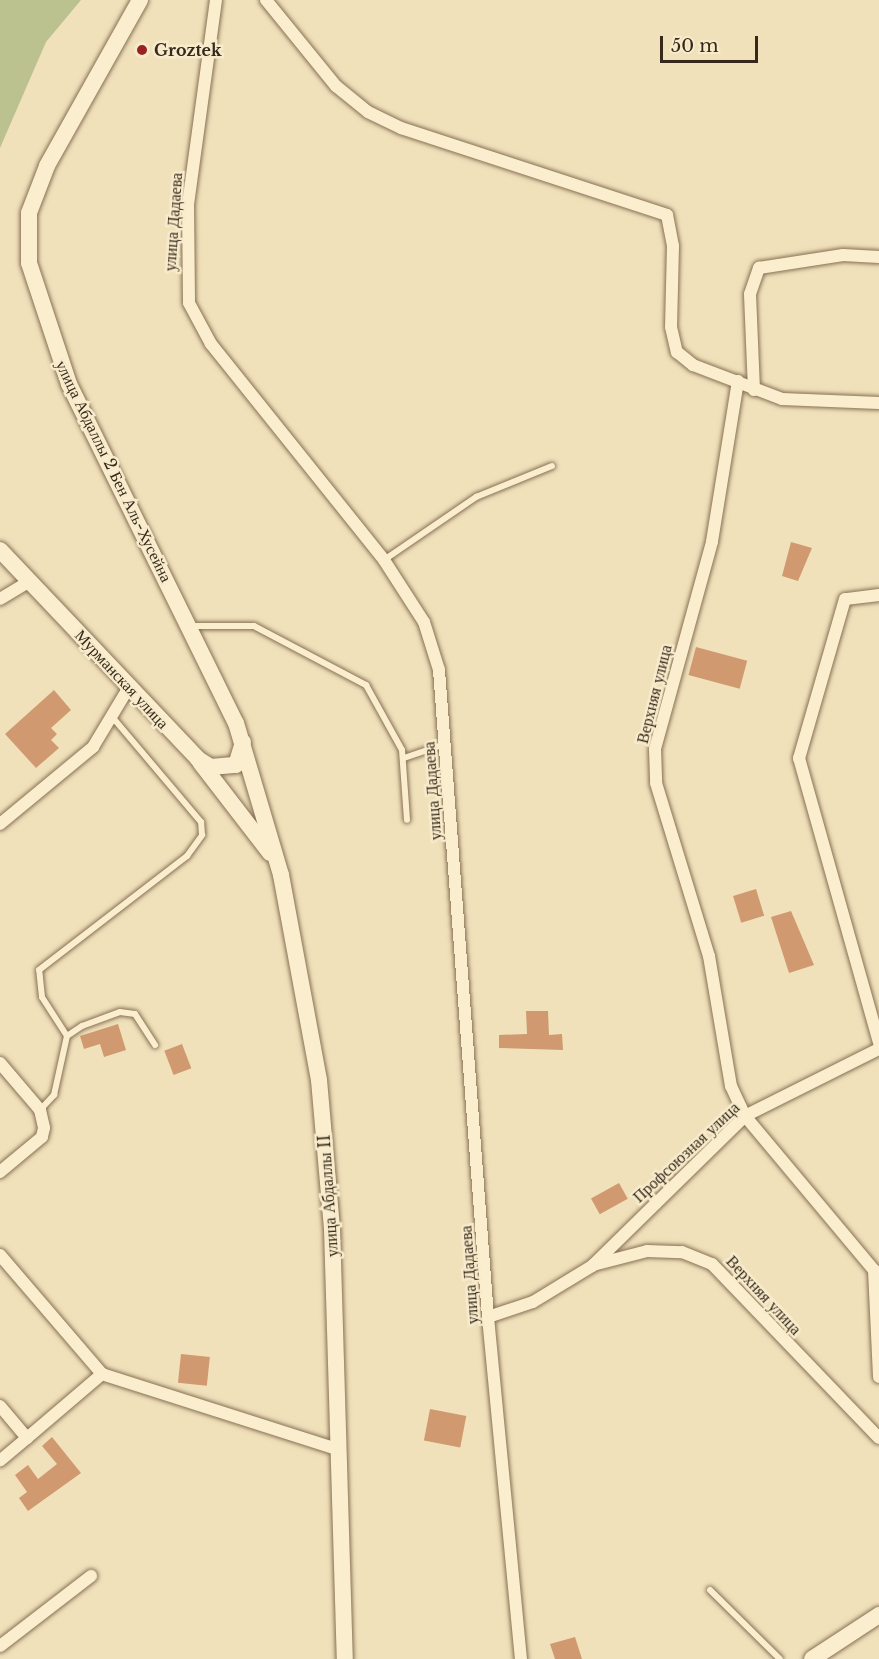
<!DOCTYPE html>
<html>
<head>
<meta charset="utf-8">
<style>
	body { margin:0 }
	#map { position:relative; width:879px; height:1659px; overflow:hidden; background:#f0e1bb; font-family:"Libre Baskerville",serif }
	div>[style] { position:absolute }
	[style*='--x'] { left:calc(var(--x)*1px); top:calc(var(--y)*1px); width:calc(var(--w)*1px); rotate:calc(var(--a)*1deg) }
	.cemetery>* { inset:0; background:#bbc28f }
	.building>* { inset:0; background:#d0996f; transform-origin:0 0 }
	.roads { filter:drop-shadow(0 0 2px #887154) drop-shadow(0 0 2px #887154) }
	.lane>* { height:6px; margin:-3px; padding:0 3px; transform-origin:3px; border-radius:3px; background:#fbeecf }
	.street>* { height:12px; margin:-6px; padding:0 6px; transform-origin:6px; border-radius:6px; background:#fbeecf }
	.secondary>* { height:16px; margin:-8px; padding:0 8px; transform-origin:8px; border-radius:8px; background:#fbeecf }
	.dots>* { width:16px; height:16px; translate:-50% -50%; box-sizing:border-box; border:3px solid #f7ebcb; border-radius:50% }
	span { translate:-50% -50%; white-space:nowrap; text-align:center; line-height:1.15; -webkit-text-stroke:5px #f7ebcb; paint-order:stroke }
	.poi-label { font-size:16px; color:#36281a; font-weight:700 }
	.left { translate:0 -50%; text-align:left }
	.street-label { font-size:16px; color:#36281a }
	.scale { position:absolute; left:660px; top:36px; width:98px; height:27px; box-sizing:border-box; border:3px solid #36281a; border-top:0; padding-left:8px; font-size:18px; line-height:21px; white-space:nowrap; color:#36281a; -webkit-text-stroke:4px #f7ebcb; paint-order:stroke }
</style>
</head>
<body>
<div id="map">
	<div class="cemetery">
		<i style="clip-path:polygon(0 0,81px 0,46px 42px,0 148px)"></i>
	</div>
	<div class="building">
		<i style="clip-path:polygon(791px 542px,812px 548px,798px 581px,782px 576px)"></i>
		<i style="left:696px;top:647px;width:53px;height:29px;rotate:15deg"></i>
		<i style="clip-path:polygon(54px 690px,71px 710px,51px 728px,57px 734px,51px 740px,59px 748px,36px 768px,5px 734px)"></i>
		<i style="left:756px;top:889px;width:28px;height:24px;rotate:73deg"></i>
		<i style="clip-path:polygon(791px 911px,814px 965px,789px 973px,771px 917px)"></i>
		<i style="clip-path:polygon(526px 1011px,548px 1011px,549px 1035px,562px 1034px,563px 1050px,499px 1048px,499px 1035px,527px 1034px)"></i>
		<i style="clip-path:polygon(118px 1024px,126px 1050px,104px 1057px,100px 1044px,84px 1049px,80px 1036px)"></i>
		<i style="left:182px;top:1044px;width:26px;height:19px;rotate:69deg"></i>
		<i style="left:619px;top:1183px;width:18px;height:32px;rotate:61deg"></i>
		<i style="left:181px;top:1354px;width:29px;height:29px;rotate:6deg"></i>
		<i style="left:430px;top:1409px;width:37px;height:32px;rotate:11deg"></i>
		<i style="clip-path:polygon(52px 1437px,81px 1473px,28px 1511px,19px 1498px,27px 1492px,15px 1475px,28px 1465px,38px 1479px,57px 1464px,42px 1446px)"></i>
		<i style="clip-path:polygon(575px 1637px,582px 1659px,555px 1659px,550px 1644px)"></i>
	</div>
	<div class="roads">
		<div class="lane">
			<i style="--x:384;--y:560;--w:112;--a:-34.4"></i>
			<i style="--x:476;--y:497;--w:82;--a:-22.2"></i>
			<i style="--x:191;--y:626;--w:63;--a:0"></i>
			<i style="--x:254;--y:626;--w:127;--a:27.8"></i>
			<i style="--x:366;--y:685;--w:74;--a:61"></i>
			<i style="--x:402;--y:750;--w:70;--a:85.9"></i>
			<i style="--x:404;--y:758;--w:43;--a:-18.9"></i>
			<i style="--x:67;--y:1036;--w:46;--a:-122.7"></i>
			<i style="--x:42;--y:997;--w:27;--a:-96"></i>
			<i style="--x:39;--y:970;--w:187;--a:-37.6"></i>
			<i style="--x:187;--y:856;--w:26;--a:-54"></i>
			<i style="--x:202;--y:835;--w:13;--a:-94"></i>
			<i style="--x:201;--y:822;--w:135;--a:-130.2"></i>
			<i style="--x:40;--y:1110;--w:21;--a:-47"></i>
			<i style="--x:54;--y:1095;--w:60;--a:-77.6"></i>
			<i style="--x:67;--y:1036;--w:18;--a:-34"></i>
			<i style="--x:82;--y:1026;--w:40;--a:-20.2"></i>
			<i style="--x:120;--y:1012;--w:15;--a:8"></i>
			<i style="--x:135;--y:1014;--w:37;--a:57"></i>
			<i style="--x:710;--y:1590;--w:98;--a:44.6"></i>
		</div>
		<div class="street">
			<i style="--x:216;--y:0;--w:207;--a:97.8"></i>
			<i style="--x:188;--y:205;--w:98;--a:89.4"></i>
			<i style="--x:189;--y:303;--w:47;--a:61.8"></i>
			<i style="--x:211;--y:344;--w:277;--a:51.3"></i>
			<i style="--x:384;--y:560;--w:74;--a:57.2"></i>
			<i style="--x:424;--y:622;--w:50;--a:72.6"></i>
			<i style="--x:439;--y:670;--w:649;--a:85.67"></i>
			<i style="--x:488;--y:1317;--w:344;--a:84.5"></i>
			<i style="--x:266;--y:0;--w:111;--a:50.9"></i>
			<i style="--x:336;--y:86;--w:41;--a:39.1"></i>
			<i style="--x:368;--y:112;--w:37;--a:26"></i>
			<i style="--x:401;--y:128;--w:280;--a:18.1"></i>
			<i style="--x:667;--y:215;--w:32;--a:79"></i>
			<i style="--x:673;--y:246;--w:81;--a:91.4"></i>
			<i style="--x:671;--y:327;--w:26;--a:77"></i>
			<i style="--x:677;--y:352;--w:21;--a:39"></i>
			<i style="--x:693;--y:365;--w:95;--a:20.9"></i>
			<i style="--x:782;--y:399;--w:97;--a:2.4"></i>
			<i style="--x:738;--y:381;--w:163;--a:99.2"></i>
			<i style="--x:712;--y:542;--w:215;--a:105.4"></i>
			<i style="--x:655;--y:749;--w:34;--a:88"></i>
			<i style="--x:656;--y:783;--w:181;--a:73"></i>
			<i style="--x:709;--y:956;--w:132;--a:80.4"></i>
			<i style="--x:731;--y:1086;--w:33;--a:65"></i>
			<i style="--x:745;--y:1116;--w:209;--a:50.1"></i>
			<i style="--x:754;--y:390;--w:96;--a:-92.4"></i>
			<i style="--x:750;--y:294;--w:28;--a:-71"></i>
			<i style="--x:759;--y:268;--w:85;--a:-8.8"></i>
			<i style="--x:843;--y:255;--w:36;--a:3"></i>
			<i style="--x:879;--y:595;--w:34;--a:173"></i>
			<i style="--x:845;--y:599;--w:166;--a:106.1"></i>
			<i style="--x:799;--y:758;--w:296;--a:74.3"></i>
			<i style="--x:0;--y:599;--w:35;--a:-31"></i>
			<i style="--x:0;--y:824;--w:121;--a:-39.6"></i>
			<i style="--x:93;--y:747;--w:70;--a:-59"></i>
			<i style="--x:0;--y:1063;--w:62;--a:49.6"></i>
			<i style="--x:40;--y:1110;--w:18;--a:77"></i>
			<i style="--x:44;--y:1128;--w:9;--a:103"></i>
			<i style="--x:42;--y:1137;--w:55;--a:140.2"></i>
			<i style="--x:0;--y:1255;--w:157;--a:49.4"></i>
			<i style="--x:593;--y:1265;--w:56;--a:-14.5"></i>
			<i style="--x:647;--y:1251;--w:35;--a:2"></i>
			<i style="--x:682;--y:1252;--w:32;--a:22"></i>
			<i style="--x:712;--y:1264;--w:241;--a:46.2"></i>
			<i style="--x:874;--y:1270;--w:107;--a:87.3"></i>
			<i style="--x:488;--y:1317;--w:47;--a:-18.4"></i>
			<i style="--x:533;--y:1302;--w:69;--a:-31.4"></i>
			<i style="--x:592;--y:1266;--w:214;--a:-44.4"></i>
			<i style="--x:745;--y:1116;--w:150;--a:-26.6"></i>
			<i style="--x:0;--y:1406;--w:42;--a:49.8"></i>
			<i style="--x:27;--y:1438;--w:35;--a:140"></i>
			<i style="--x:27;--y:1438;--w:99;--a:-40.5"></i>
			<i style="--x:102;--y:1374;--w:247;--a:17.7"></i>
			<i style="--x:0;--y:1646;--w:115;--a:-37.6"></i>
		</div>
		<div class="secondary">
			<i style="--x:140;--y:0;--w:190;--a:119.3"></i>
			<i style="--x:47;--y:166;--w:50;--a:111"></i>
			<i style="--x:29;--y:213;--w:50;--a:90"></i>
			<i style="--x:29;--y:263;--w:127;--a:71.7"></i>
			<i style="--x:69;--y:384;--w:378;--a:63.8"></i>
			<i style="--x:236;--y:723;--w:159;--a:73.5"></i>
			<i style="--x:281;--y:875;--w:208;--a:79.5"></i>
			<i style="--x:319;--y:1080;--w:149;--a:85"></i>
			<i style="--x:332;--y:1228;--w:431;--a:88.3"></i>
			<i style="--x:0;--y:550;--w:288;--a:46.5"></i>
			<i style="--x:198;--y:759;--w:15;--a:32"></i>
			<i style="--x:211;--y:767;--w:25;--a:-5"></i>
			<i style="--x:236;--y:765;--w:24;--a:-73"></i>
			<i style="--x:200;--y:762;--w:115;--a:52.4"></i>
			<i style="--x:812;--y:1659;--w:80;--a:-33.3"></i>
		</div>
	</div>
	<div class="dots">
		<i style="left:142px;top:50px;background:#9a2321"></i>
	</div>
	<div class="poi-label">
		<span class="left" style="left:154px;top:50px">Groztek</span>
	</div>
	<div class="street-label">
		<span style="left:173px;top:222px;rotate:-86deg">улица Дадаева</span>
		<span style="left:114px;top:471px;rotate:64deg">улица Абдаллы 2 Бен Аль-Хусейна</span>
		<span style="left:122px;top:679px;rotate:47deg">Мурманская улица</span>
		<span style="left:654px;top:694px;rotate:-76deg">Верхняя улица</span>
		<span style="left:432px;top:791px;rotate:-94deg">улица Дадаева</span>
		<span style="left:686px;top:1152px;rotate:-43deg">Профсоюзная улица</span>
		<span style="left:328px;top:1196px;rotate:-94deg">улица Абдаллы II</span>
		<span style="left:469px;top:1275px;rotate:-94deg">улица Дадаева</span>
		<span style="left:764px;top:1295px;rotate:47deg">Верхняя улица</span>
	</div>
	<div class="scale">50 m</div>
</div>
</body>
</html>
